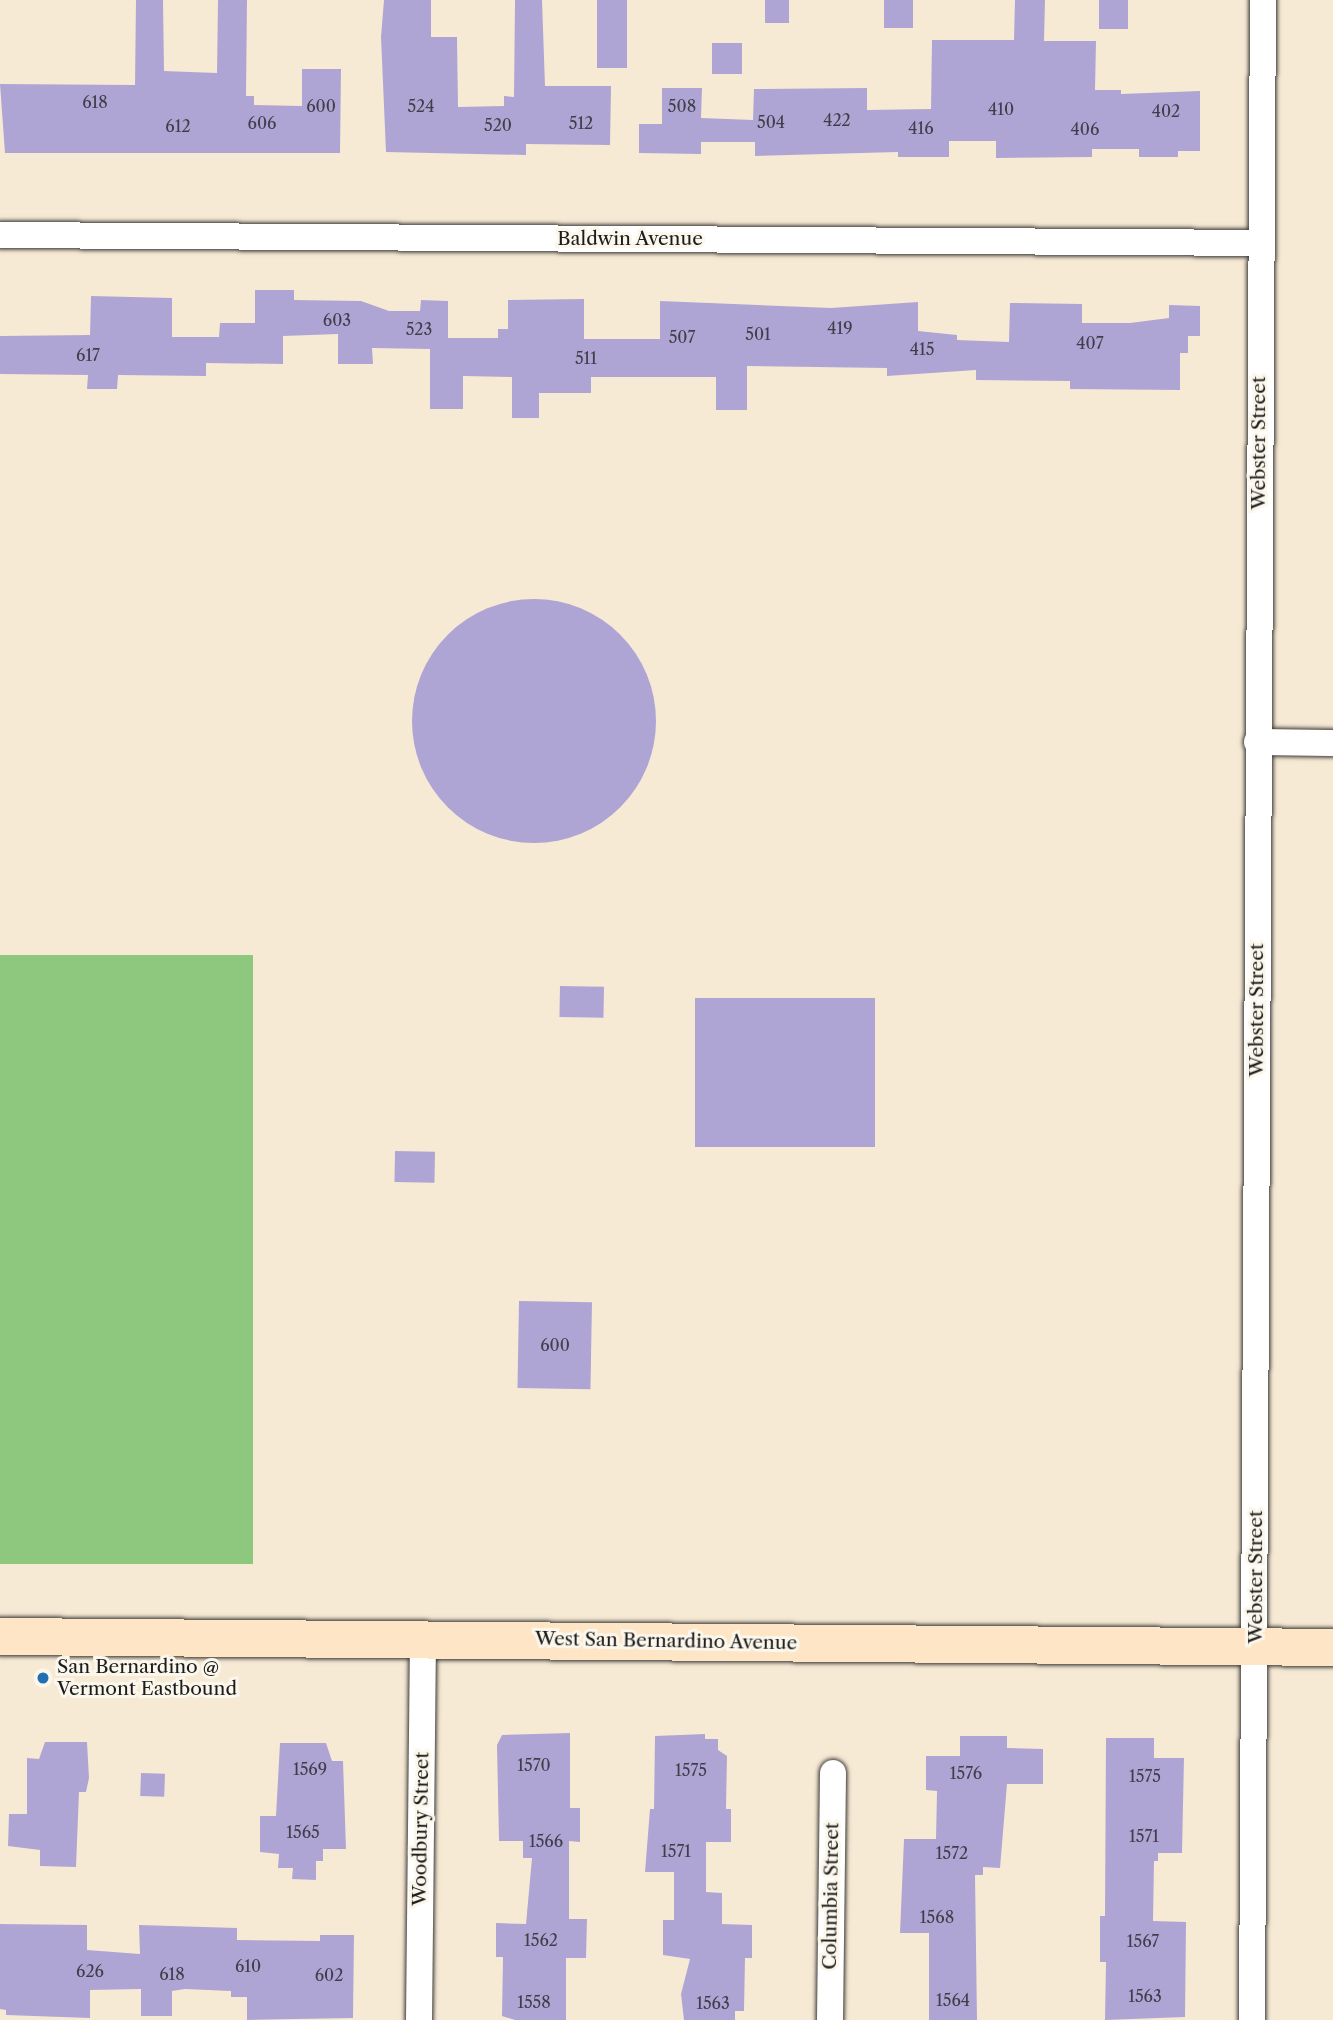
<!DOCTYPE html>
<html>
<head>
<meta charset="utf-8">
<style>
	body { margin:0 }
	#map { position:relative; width:1333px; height:2020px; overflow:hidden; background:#f7ead5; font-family:"Libre Caslon Text",serif }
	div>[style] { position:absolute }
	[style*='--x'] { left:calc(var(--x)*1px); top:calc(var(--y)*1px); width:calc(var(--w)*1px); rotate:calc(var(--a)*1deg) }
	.green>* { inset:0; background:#8dc87e; transform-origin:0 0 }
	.building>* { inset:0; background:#afa5d4; transform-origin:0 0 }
	.round { border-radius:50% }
	.roads { filter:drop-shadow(0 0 2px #3d3b38) drop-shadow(0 0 2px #3d3b38) }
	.street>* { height:26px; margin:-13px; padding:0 13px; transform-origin:13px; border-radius:13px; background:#fff }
	.secondary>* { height:37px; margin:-18.5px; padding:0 18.5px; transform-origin:18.5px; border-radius:18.5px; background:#fde5c5 }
	.dots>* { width:19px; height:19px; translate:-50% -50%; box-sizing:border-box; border:4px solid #fbf7ec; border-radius:50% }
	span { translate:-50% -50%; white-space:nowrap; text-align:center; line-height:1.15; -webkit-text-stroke:6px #fbf7ec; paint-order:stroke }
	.number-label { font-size:16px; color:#413e4a }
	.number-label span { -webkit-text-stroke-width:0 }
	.street-label { font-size:19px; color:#1c1c1c }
	.poi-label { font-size:19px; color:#1c1c1c }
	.left { translate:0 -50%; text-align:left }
</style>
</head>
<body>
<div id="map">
	<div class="green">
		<i style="left:0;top:955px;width:253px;height:609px"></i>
	</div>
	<div class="building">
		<i style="clip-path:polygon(136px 0,163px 0,164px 71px,217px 73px,218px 0,247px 0,246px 96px,254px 96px,254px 105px,302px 106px,302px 69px,341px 69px,340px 153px,5px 153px,0 84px,135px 85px)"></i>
		<i style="clip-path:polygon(384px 0,431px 0,431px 37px,457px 37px,458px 107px,504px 106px,504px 96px,514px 97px,515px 0,542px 0,545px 86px,611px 86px,610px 145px,526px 144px,526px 155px,386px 152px,381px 37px)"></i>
		<i style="left:597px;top:0;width:30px;height:68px"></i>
		<i style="left:765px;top:0;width:24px;height:23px"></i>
		<i style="left:884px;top:0;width:29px;height:28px"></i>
		<i style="clip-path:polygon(1015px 0,1045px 0,1044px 41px,1096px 41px,1095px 90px,1121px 90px,1121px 94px,1200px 91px,1200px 151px,1178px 151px,1178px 157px,1139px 157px,1139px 149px,1092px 149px,1092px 157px,996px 158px,996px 141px,949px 141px,949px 157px,898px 157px,898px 152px,755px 156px,755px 142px,701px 142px,701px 154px,639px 153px,639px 124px,662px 124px,662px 88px,702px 88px,701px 118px,753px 120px,754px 89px,867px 88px,867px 110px,931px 109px,932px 40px,1014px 40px)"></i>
		<i style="left:1099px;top:0;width:29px;height:29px"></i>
		<i style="left:712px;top:43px;width:30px;height:31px"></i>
		<i style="clip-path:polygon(255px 290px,294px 290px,294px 300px,361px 301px,389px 311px,420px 311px,421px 300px,448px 301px,448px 338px,498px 338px,498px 329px,508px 329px,508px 300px,584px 299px,584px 339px,660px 339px,660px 301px,831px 308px,918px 302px,918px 331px,957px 335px,957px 340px,1009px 342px,1010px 303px,1082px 304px,1082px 323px,1130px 323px,1169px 318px,1169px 305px,1200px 306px,1200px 336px,1188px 336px,1188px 353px,1180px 353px,1180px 390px,1070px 389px,1070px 381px,976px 380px,976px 370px,887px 376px,887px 368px,747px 366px,747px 410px,716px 410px,716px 377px,591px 377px,591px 393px,539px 393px,539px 418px,512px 418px,512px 377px,463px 376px,463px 409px,430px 409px,430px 349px,372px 348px,373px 364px,338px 364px,338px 334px,283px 336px,283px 364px,206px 363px,206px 376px,118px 375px,117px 389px,87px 389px,88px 375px,0 374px,0 336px,90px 335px,91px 296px,172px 298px,172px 337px,219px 337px,220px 323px,255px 323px)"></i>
		<i class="round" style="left:412px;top:599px;width:244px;height:244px"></i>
		<i style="left:560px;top:986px;width:44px;height:31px;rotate:1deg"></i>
		<i style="left:695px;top:998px;width:180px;height:149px"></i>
		<i style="left:395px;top:1151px;width:40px;height:31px;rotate:1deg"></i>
		<i style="left:519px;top:1301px;width:73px;height:87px;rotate:1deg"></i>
		<i style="clip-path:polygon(570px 1733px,570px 1808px,580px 1808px,580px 1842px,569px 1841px,569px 1919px,587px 1919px,586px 1958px,566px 1958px,566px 2020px,515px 2020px,502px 2016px,503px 1957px,496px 1957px,496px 1923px,526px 1924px,532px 1858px,523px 1858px,523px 1841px,499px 1841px,497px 1745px,502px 1735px)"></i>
		<i style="clip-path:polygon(705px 1734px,705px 1739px,718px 1739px,718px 1750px,727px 1756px,726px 1809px,731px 1809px,731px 1842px,706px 1842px,706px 1892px,722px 1893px,722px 1924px,752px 1925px,752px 1958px,745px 1958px,744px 2011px,735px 2011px,735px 2020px,684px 2020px,681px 1994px,690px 1959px,663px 1955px,663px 1920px,674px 1920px,674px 1872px,645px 1872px,650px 1809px,654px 1809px,655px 1736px)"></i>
		<i style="clip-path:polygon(960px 1736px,1007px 1736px,1007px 1748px,1043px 1749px,1043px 1784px,1007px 1784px,1000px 1868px,983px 1867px,983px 1875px,975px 1875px,977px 2020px,929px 2020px,929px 1933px,900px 1933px,904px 1839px,936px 1839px,937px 1791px,926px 1790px,926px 1756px,960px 1756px)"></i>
		<i style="clip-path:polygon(1106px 1738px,1154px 1738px,1154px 1758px,1184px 1758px,1182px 1853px,1158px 1853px,1158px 1861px,1154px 1861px,1153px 1921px,1186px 1922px,1185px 2017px,1105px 2020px,1106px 1962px,1100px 1962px,1100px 1916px,1105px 1916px)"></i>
		<i style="clip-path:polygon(45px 1742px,87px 1742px,89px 1778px,86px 1792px,79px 1792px,76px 1867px,40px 1866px,40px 1850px,8px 1846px,9px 1814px,27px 1814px,27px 1758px,39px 1759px)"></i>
		<i style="clip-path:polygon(280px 1743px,326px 1743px,332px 1761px,343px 1761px,346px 1849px,323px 1849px,323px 1861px,316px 1861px,316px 1880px,292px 1879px,293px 1868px,278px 1868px,279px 1854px,260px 1852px,260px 1816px,276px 1816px)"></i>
		<i style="left:141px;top:1773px;width:24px;height:23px;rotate:2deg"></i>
		<i style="clip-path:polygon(0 1924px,87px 1925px,87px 1950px,140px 1954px,139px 1925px,237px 1928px,237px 1940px,320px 1941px,320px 1935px,354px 1935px,353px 2018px,247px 2020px,247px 1997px,231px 1997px,231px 1991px,185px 1989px,172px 1991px,172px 2016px,141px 2016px,141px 1989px,90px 1990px,90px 2018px,6px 2015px,6px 2010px,0 2009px)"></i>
	</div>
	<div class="roads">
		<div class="street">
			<i style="--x:0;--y:235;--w:1261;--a:0.36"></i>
			<i style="--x:1257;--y:742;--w:76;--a:0.8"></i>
			<i style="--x:419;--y:2020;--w:382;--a:-89.4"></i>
			<i style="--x:830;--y:2020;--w:247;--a:-89.3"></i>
			<i style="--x:1252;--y:2020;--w:2020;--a:-89.69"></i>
		</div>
		<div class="secondary">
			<i style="--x:0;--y:1636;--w:1333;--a:0.47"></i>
		</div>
	</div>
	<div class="dots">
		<i style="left:43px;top:1678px;background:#1f6fb2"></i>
	</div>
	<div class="number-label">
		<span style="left:95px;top:102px">618</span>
		<span style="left:321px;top:106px">600</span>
		<span style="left:421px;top:106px">524</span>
		<span style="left:682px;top:106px">508</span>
		<span style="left:1001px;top:109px">410</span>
		<span style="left:1166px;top:111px">402</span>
		<span style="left:837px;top:120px">422</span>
		<span style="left:771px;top:122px">504</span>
		<span style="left:262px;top:123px">606</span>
		<span style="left:581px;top:123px">512</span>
		<span style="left:498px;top:125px">520</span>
		<span style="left:178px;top:126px">612</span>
		<span style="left:921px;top:128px">416</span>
		<span style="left:1085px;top:129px">406</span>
		<span style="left:337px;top:320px">603</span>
		<span style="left:840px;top:328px">419</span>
		<span style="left:419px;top:329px">523</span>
		<span style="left:758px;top:334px">501</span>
		<span style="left:682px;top:337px">507</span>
		<span style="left:1090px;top:343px">407</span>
		<span style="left:922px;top:349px">415</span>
		<span style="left:88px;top:355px">617</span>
		<span style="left:586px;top:358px">511</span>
		<span style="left:555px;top:1345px">600</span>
		<span style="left:534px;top:1765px">1570</span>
		<span style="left:310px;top:1769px">1569</span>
		<span style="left:691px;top:1770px">1575</span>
		<span style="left:966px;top:1773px">1576</span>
		<span style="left:1145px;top:1776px">1575</span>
		<span style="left:303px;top:1832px">1565</span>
		<span style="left:1144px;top:1836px">1571</span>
		<span style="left:546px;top:1841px">1566</span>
		<span style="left:676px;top:1851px">1571</span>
		<span style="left:952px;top:1853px">1572</span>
		<span style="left:937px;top:1917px">1568</span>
		<span style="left:541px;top:1940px">1562</span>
		<span style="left:1143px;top:1941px">1567</span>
		<span style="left:248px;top:1966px">610</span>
		<span style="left:90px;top:1971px">626</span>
		<span style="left:172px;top:1974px">618</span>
		<span style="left:329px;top:1975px">602</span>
		<span style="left:1145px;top:1996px">1563</span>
		<span style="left:953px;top:2000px">1564</span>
		<span style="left:534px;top:2002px">1558</span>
		<span style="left:713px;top:2003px">1563</span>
	</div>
	<div class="street-label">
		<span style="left:630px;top:239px">Baldwin Avenue</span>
		<span style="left:1259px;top:443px;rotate:-90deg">Webster Street</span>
		<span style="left:1257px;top:1010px;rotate:-90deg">Webster Street</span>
		<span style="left:1256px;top:1577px;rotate:-90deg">Webster Street</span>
		<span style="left:666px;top:1641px;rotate:1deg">West San Bernardino Avenue</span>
		<span style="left:421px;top:1829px;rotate:-89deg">Woodbury Street</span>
		<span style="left:831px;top:1896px;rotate:-89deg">Columbia Street</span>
	</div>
	<div class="poi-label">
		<span class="left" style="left:57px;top:1678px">San Bernardino @<br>Vermont Eastbound</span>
	</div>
</div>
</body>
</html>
